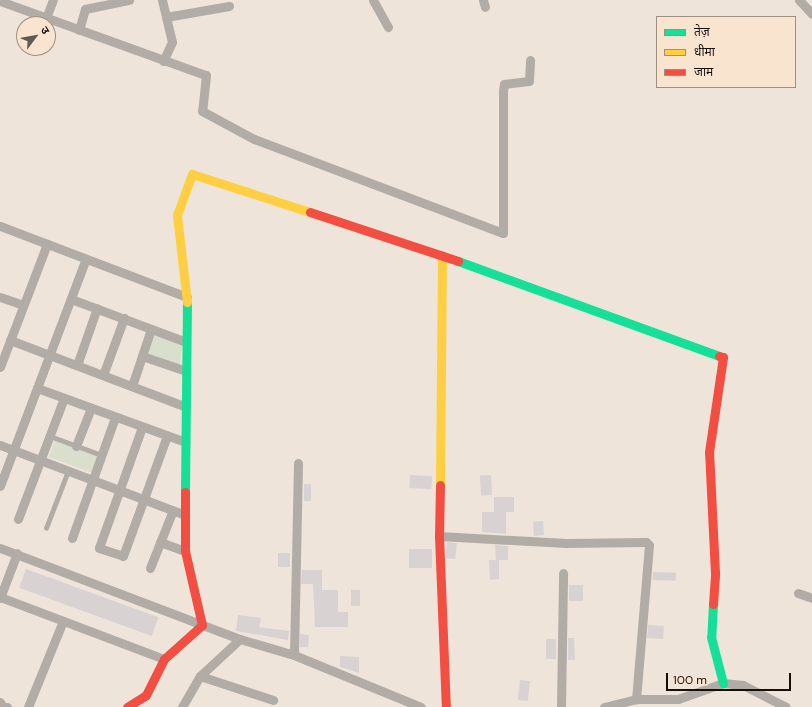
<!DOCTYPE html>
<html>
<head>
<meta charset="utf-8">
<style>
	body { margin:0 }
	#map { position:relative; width:812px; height:707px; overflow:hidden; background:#efe4d9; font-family:"DM Sans","Noto Sans Devanagari",sans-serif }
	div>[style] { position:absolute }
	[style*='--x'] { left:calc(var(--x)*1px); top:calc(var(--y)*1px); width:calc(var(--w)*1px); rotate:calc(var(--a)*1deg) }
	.green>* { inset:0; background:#dadfcd; transform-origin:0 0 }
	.building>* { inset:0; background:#d9d2d2; transform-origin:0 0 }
	.lane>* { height:4.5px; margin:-2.25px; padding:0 2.25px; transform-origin:2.25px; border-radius:2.25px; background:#b2aca7 }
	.street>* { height:9px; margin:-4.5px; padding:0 4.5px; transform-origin:4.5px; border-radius:4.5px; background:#b2aca7 }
	.fast>* { height:9px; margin:-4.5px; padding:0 4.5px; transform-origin:4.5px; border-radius:4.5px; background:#16e098 }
	.slow>* { height:9px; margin:-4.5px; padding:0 4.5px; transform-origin:4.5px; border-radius:4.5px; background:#ffcf43 }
	.jam>* { height:9px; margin:-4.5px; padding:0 4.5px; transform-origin:4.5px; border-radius:4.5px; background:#f24e42 }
	span { translate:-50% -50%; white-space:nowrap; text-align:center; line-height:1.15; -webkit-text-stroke:3.5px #f9e4cf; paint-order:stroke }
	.legend { position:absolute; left:656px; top:16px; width:140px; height:72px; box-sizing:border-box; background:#f9e4cf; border:1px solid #9e8f7f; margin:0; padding:5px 7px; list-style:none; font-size:12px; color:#160f08 }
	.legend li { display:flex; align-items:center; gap:8px; height:20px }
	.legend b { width:20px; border:1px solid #9e8f7f }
	.north { position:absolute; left:16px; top:16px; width:40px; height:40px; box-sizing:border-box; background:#f9e4cf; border:1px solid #9e8f7f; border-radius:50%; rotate:58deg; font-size:11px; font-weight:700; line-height:16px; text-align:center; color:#160f08 }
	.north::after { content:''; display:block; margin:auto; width:14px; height:18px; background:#625a51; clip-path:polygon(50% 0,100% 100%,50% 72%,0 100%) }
	.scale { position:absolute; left:666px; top:673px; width:125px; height:18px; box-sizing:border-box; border:2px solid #160f08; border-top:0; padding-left:5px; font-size:12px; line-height:14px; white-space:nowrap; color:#160f08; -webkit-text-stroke:3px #f9e4cf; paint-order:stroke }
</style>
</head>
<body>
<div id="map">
	<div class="green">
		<i style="clip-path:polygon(154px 333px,182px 344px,180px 366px,148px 354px)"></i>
		<i style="left:55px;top:440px;width:46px;height:18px;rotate:20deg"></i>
	</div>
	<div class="building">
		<i style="left:410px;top:475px;width:22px;height:13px;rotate:3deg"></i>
		<i style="left:491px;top:475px;width:20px;height:11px;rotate:87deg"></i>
		<i style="left:304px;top:484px;width:7px;height:17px"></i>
		<i style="clip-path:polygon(494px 497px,514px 497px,514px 512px,506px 512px,506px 534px,482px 532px,482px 512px,494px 512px)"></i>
		<i style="left:543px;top:521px;width:14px;height:10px;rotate:86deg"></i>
		<i style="left:447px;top:542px;width:10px;height:16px;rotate:6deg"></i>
		<i style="clip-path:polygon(495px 545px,508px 546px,508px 560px,499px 560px,499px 579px,490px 580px,489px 560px,496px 560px)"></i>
		<i style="left:409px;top:549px;width:23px;height:19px"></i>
		<i style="left:278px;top:553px;width:12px;height:14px"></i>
		<i style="left:26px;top:569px;width:141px;height:20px;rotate:20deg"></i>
		<i style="clip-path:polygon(302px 570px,322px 570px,322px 590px,338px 590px,338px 612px,348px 612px,348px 627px,315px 627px,313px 584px,301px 584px)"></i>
		<i style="left:653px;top:572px;width:23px;height:8px;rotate:2deg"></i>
		<i style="left:569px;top:585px;width:14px;height:16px"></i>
		<i style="left:351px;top:590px;width:9px;height:16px"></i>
		<i style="clip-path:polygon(238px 615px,261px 618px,259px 627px,289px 631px,288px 640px,236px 631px)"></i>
		<i style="left:648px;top:625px;width:16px;height:13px;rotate:4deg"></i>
		<i style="clip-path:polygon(300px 634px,309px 635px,308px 647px,300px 647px)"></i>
		<i style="clip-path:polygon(568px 638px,574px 638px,575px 660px,568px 660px)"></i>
		<i style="left:546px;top:639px;width:10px;height:20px"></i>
		<i style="clip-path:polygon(340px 656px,359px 657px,359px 673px,340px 667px)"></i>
		<i style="left:520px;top:680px;width:10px;height:20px;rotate:6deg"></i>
	</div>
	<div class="lane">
		<i style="--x:50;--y:436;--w:55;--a:20.1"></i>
		<i style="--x:46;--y:528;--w:61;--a:-68.9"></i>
	</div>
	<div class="street">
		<i style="--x:162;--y:0;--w:43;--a:76.6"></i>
		<i style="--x:172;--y:42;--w:21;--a:115"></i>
		<i style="--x:373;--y:0;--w:31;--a:61"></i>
		<i style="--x:483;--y:0;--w:7;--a:74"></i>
		<i style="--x:799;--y:0;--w:19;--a:47"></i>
		<i style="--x:0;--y:1;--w:219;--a:19.8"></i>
		<i style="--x:206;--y:75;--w:36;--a:96"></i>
		<i style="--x:202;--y:111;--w:59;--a:28.3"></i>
		<i style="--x:254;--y:139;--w:266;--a:20.7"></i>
		<i style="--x:503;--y:233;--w:142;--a:-90"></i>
		<i style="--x:503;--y:91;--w:7;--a:-82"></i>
		<i style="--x:504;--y:84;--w:25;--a:-7"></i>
		<i style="--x:529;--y:81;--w:21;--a:-87"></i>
		<i style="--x:166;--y:17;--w:64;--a:-9.9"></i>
		<i style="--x:46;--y:18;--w:19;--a:-69"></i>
		<i style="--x:79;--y:30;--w:22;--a:-74"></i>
		<i style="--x:85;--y:9;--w:45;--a:-11.6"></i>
		<i style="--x:0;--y:226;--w:200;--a:20.8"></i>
		<i style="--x:0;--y:297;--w:24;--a:19"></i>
		<i style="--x:71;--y:299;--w:123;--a:20.5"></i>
		<i style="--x:10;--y:340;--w:188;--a:20.8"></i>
		<i style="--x:142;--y:356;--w:46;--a:18.8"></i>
		<i style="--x:77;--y:365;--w:60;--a:-70.7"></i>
		<i style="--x:0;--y:367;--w:132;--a:-69.1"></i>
		<i style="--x:103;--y:375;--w:61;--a:-69.8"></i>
		<i style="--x:132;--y:386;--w:60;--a:-71.6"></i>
		<i style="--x:37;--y:388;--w:158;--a:20"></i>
		<i style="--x:142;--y:427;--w:128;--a:109.6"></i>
		<i style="--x:99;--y:548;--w:25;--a:18"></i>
		<i style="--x:123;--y:556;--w:128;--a:-69.9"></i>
		<i style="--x:0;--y:445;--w:198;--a:20.7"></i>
		<i style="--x:76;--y:446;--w:41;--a:-68.5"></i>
		<i style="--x:0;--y:486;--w:243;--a:-69.3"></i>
		<i style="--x:18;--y:519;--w:129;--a:-69.2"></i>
		<i style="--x:439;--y:536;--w:127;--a:3.2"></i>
		<i style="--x:566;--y:543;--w:80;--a:-0.7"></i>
		<i style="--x:646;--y:542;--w:4;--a:45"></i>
		<i style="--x:649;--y:545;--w:155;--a:94.8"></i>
		<i style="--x:72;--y:538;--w:128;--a:-70.4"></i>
		<i style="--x:160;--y:542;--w:27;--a:20"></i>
		<i style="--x:0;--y:548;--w:257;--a:20.8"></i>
		<i style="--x:240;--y:639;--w:56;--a:16.5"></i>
		<i style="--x:294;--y:655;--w:137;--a:22.3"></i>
		<i style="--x:150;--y:568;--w:62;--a:-68.4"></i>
		<i style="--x:798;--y:593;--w:15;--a:20"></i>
		<i style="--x:0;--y:597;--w:175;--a:20.7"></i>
		<i style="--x:0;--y:598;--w:48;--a:-69.3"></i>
		<i style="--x:294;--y:655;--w:192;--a:-88.8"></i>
		<i style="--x:200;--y:676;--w:77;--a:18.2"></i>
		<i style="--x:0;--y:702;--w:6;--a:59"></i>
		<i style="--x:3;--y:707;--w:4;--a:0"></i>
		<i style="--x:28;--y:707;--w:93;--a:-67.9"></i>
		<i style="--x:182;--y:707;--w:36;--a:-60"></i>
		<i style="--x:200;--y:676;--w:54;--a:-42.8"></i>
		<i style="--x:561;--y:707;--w:134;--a:-89.1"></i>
		<i style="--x:604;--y:707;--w:33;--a:-14"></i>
		<i style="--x:636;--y:699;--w:42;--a:0"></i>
		<i style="--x:678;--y:699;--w:48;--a:-19.6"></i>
		<i style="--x:723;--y:683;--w:20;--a:6"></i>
		<i style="--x:743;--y:685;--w:48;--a:27.1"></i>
	</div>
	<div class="fast">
		<i style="--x:458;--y:261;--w:278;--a:20"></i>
		<i style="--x:185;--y:492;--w:190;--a:-89.4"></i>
		<i style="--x:713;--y:604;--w:33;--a:93"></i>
		<i style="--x:711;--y:637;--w:48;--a:75.4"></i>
	</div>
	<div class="slow">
		<i style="--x:187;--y:302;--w:88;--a:-96.6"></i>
		<i style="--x:177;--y:215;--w:44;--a:-69.9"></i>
		<i style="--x:192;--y:174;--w:124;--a:17.9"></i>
		<i style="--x:440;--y:485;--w:230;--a:-89.5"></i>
	</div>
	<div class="jam">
		<i style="--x:310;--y:212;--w:156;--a:18.3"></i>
		<i style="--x:440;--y:485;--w:51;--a:91.1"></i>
		<i style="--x:439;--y:536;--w:171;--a:87.7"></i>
		<i style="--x:713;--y:604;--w:31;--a:-86"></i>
		<i style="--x:715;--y:573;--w:121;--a:-92.8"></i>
		<i style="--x:709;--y:452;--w:96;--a:-81.6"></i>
		<i style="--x:723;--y:357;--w:4;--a:-166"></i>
		<i style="--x:127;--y:707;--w:22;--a:-32"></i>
		<i style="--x:146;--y:695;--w:40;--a:-63.4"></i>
		<i style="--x:164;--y:659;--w:51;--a:-41.8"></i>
		<i style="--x:202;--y:625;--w:76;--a:-102.9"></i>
		<i style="--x:185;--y:551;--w:59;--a:-90"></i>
	</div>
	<ul class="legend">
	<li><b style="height:5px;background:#16e098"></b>तेज़</li>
	<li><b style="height:5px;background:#ffcf43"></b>धीमा</li>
	<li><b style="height:5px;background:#f24e42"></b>जाम</li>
	</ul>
	<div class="north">उ</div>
	<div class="scale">100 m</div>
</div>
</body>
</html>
